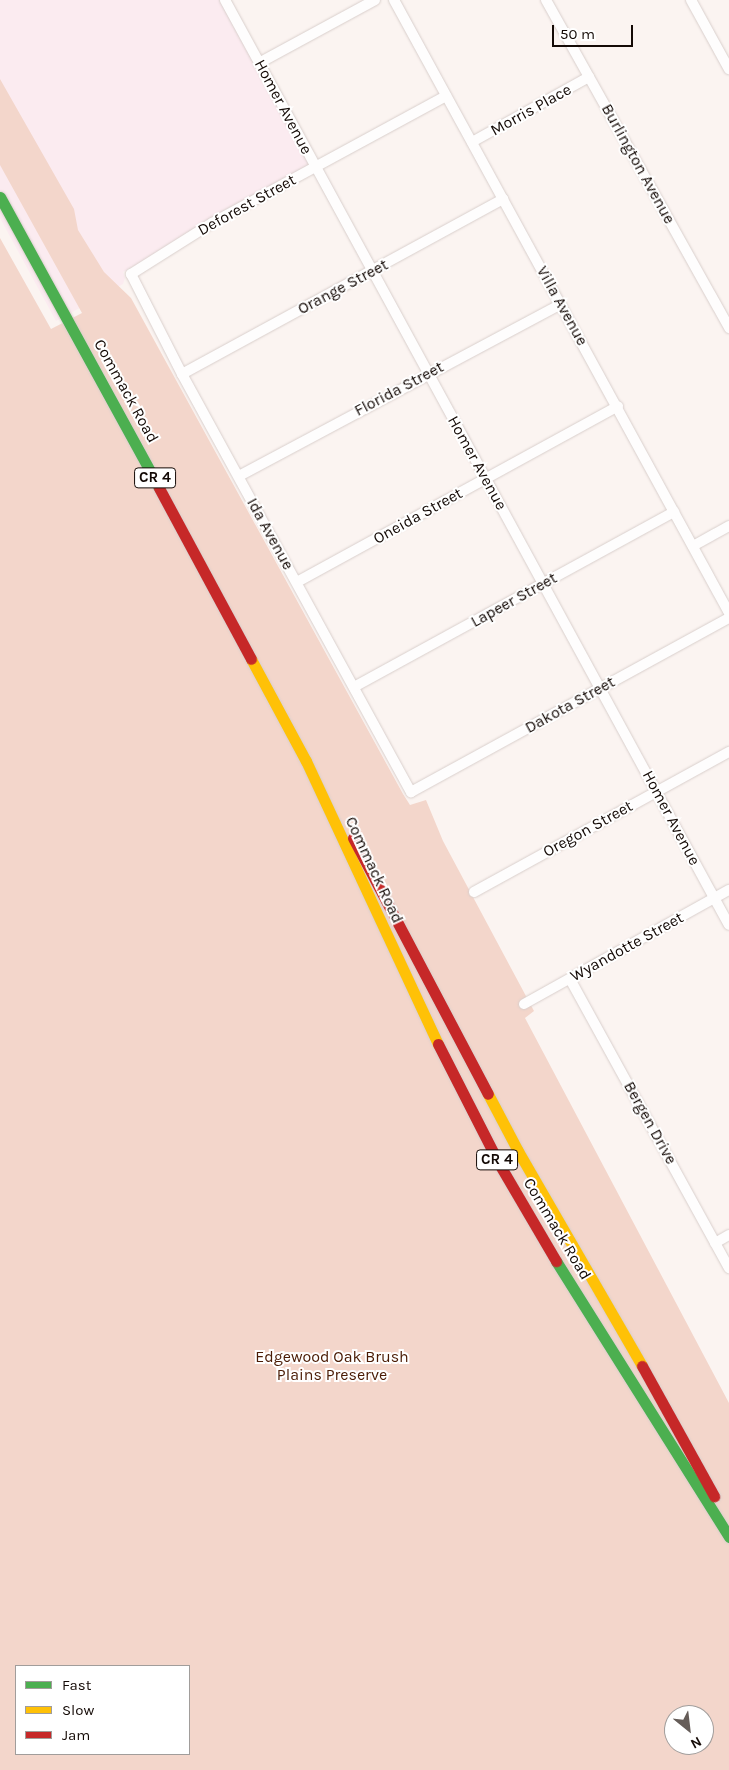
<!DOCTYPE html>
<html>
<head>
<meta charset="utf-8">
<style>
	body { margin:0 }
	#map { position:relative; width:729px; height:1770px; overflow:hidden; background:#fbf4f1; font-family:Karla,sans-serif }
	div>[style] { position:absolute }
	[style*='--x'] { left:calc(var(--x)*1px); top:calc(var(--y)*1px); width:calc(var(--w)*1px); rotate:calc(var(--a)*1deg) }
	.industrial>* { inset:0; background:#fbebf0 }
	.green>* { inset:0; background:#f3d6cb }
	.roads { filter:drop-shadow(0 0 1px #d9cfcc) drop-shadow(0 0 1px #d9cfcc) }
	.street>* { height:10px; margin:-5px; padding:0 5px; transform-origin:5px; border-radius:5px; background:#fefdfd }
	.fast>* { height:11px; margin:-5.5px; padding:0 5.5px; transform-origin:5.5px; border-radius:5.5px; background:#4caf50 }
	.slow>* { height:11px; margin:-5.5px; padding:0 5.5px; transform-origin:5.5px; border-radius:5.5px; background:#ffc107 }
	.jam>* { height:11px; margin:-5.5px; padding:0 5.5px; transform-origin:5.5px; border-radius:5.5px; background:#c62828 }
	span { translate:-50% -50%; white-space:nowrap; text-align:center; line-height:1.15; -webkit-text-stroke:4px #fff; paint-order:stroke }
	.shield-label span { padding:1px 4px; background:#fff; border:1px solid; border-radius:4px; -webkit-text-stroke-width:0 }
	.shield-label { font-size:15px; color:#140a06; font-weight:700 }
	.street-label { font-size:16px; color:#140a06 }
	.park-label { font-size:16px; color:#4a1b04 }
	.legend { position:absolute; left:15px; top:1665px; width:175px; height:90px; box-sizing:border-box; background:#fff; border:1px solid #a19d9b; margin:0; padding:6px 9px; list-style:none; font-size:15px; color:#140a06 }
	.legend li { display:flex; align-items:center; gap:10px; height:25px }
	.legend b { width:25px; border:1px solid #a19d9b }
	.north { position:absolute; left:664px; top:1705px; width:50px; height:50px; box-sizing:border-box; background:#fff; border:1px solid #a19d9b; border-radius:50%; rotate:151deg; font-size:14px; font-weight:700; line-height:20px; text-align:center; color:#140a06 }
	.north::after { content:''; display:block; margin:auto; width:18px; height:22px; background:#655c58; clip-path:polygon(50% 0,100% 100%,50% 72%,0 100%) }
	.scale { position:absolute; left:552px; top:25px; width:81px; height:22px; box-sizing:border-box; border:2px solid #140a06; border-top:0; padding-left:6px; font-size:15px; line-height:18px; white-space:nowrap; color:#140a06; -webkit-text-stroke:4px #fff; paint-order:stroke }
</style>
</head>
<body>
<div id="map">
	<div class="industrial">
		<i style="clip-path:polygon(0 0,226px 0,316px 167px,123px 272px,125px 278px,123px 284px,56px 321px,0 218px)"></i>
	</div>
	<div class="green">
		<i style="clip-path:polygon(evenodd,0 79px,74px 209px,78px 230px,104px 272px,131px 298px,403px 794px,410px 805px,426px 800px,443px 841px,534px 1011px,525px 1018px,729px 1403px,729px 1770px,0 1770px,0 238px,51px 329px,82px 313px,0 165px,0 79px,16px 1666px,189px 1666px,189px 1754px,16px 1754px,16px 1666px,0 79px,674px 1715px,704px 1715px,704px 1745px,674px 1745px,674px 1715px)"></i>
	</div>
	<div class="roads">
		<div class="street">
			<i style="--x:225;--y:0;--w:1053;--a:61.42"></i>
			<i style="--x:394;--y:0;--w:699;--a:61.34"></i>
			<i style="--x:546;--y:0;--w:376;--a:60.8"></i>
			<i style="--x:691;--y:0;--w:79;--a:61.2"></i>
			<i style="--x:259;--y:63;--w:132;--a:-28.5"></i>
			<i style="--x:446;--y:96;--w:266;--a:151.5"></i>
			<i style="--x:212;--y:223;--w:96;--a:147.8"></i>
			<i style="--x:131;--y:274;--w:112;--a:63"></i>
			<i style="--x:182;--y:374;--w:477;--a:61.3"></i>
			<i style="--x:411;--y:792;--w:362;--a:-28.7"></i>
			<i style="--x:472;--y:142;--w:134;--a:-29.1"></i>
			<i style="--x:182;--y:374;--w:366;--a:-28.6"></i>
			<i style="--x:239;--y:476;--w:365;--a:-28.1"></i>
			<i style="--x:693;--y:546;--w:41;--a:-29.1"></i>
			<i style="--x:297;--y:582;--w:366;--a:-28.7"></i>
			<i style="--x:354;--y:687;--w:365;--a:-28.7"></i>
			<i style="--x:474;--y:892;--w:291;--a:-28.8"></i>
			<i style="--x:570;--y:979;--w:330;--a:61.2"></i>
			<i style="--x:524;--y:1004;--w:235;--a:-29.1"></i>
			<i style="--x:715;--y:1243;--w:16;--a:-30"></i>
		</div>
		<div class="fast">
			<i style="--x:0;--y:197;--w:332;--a:61.3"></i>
			<i style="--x:556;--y:1261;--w:326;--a:57.9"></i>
		</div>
		<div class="slow">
			<i style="--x:251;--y:659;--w:116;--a:61.7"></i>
			<i style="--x:306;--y:761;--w:312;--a:65"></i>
			<i style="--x:488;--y:1094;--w:64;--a:62.2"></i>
			<i style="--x:518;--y:1151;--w:248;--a:60"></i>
		</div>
		<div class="jam">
			<i style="--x:159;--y:488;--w:194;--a:61.7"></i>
			<i style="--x:353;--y:838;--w:289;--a:62.2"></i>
			<i style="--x:438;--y:1044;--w:132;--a:63"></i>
			<i style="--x:498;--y:1162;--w:115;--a:59.6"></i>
			<i style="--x:642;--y:1366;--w:149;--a:61"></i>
		</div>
	</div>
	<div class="shield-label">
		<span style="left:155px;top:478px">CR 4</span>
		<span style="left:497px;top:1160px">CR 4</span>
	</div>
	<div class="street-label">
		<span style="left:283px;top:107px;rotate:62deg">Homer Avenue</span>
		<span style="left:531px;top:110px;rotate:-29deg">Morris Place</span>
		<span style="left:638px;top:164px;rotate:61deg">Burlington Avenue</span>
		<span style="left:247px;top:205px;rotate:-29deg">Deforest Street</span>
		<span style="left:343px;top:287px;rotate:-28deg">Orange Street</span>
		<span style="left:562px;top:306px;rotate:61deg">Villa Avenue</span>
		<span style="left:399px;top:389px;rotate:-28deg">Florida Street</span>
		<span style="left:126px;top:391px;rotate:61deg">Commack Road</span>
		<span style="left:477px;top:463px;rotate:61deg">Homer Avenue</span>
		<span style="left:418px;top:516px;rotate:-29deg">Oneida Street</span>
		<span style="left:270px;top:534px;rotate:61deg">Ida Avenue</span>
		<span style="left:514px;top:600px;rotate:-29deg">Lapeer Street</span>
		<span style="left:570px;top:705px;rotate:-29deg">Dakota Street</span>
		<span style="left:671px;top:818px;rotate:62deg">Homer Avenue</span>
		<span style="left:588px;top:829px;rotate:-29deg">Oregon Street</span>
		<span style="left:374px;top:870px;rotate:65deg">Commack Road</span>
		<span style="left:627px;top:947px;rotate:-29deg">Wyandotte Street</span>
		<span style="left:650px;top:1123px;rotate:61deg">Bergen Drive</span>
		<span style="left:557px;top:1229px;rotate:59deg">Commack Road</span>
	</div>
	<div class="park-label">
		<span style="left:332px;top:1366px">Edgewood Oak Brush<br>Plains Preserve</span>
	</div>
	<ul class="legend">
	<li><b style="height:6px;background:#4caf50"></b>Fast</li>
	<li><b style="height:6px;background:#ffc107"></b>Slow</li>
	<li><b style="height:6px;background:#c62828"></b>Jam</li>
	</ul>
	<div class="north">N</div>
	<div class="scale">50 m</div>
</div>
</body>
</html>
